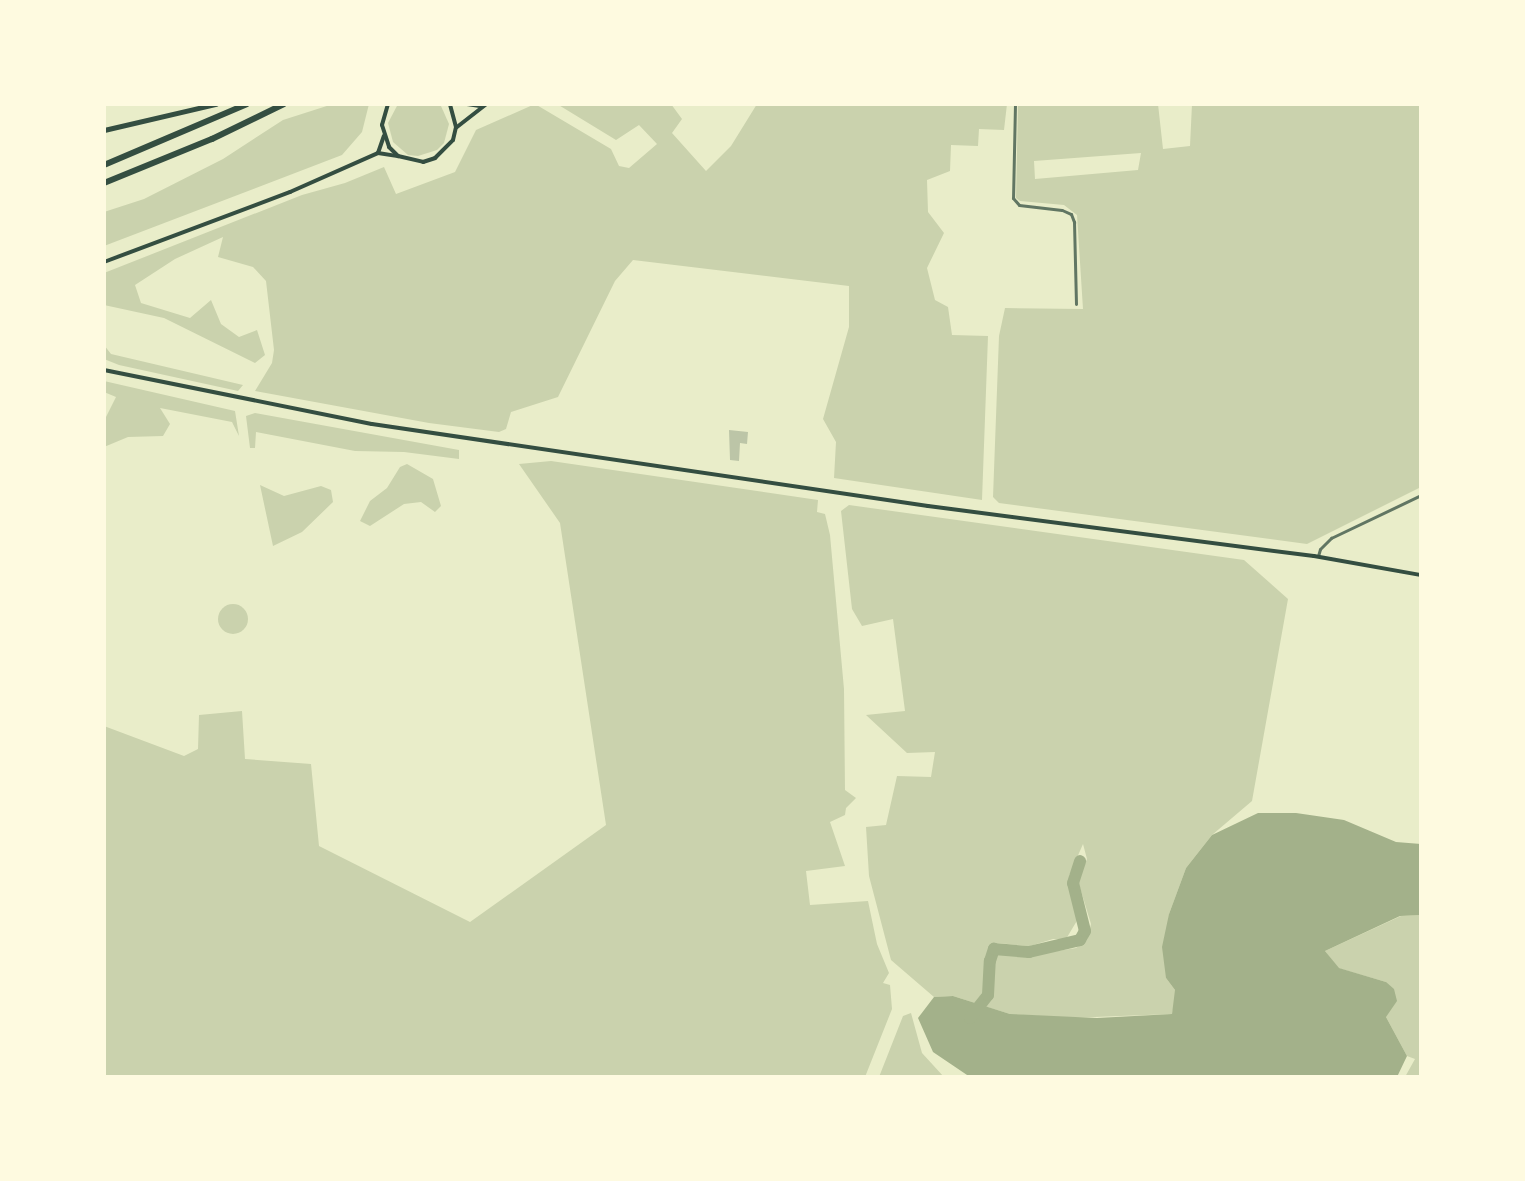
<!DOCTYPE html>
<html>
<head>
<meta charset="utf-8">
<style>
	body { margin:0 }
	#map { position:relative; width:1525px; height:1181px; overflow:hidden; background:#e9edc9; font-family:"PT Sans",sans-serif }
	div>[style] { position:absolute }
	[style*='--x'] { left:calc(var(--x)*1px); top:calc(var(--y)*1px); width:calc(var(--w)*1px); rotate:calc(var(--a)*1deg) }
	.green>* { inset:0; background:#cad2ad }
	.round { border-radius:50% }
	.water>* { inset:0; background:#a3b18a }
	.river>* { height:12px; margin:-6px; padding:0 6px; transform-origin:6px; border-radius:6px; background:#a3b18a }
	.building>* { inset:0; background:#bcc5a7 }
	.minor>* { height:3px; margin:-1.5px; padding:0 1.5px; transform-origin:1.5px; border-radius:1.5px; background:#617663 }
	.secondary>* { height:4px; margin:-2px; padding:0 2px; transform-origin:2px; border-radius:2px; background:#344e41 }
	.trunk>* { height:5px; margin:-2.5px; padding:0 2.5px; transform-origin:2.5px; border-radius:2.5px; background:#344e41 }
	.motorway>* { height:6px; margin:-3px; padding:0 3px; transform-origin:3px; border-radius:3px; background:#344e41 }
	span { translate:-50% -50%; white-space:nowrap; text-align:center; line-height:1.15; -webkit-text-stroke:8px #fefae0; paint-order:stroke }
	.frame { position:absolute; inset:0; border:106px solid #fefae0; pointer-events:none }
</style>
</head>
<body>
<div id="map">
	<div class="green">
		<i style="clip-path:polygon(333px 104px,369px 104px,362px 132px,342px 155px,104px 246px,104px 212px,144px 199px,223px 159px,283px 120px)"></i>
		<i style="clip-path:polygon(398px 104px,441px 106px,449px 124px,444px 143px,437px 150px,418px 156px,408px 155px,393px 142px,388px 123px)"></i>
		<i style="clip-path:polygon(535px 104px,611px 149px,619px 166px,629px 168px,657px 144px,639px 125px,616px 140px,557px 104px,671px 104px,682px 119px,672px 133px,706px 171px,731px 146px,757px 104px,1007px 104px,1004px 130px,979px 129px,978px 146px,951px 145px,950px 171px,927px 180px,928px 212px,944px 233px,927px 268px,935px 300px,948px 307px,952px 335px,988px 336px,982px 500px,834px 478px,836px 442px,823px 419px,849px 327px,849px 286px,633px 260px,615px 281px,558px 397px,511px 412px,506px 429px,499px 432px,429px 423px,255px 391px,272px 363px,274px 350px,266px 281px,253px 267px,218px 257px,223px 237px,175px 259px,135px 285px,141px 303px,190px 318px,211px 300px,221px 324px,239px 337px,257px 330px,265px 355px,255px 363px,164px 318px,104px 305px,104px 273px,302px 195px,345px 183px,384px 167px,396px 194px,455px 172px,476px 130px)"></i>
		<i style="clip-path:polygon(evenodd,1018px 104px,1158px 104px,1163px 149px,1190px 146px,1192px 104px,1421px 104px,1421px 487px,1307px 544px,999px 503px,993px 497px,999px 336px,1005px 308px,1083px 309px,1077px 215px,1064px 205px,1020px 201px,1016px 198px,1018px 104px,1141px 153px,1138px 170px,1035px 179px,1034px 161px,1141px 153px)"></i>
		<i style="clip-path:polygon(104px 345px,111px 354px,243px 385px,238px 391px,119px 365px,104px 359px)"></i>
		<i style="clip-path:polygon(104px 381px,235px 411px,239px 436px,232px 422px,160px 408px,170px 424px,163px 436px,128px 437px,104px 447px,104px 421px,116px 397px,104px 392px)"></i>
		<i style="clip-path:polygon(255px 413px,459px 450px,459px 459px,404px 452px,355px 451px,256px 432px,255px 448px,250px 448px,246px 416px)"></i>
		<i style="clip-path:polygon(551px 461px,818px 500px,817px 512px,825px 514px,830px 535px,844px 689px,845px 790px,856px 798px,846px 808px,845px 815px,830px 822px,845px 866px,806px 871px,810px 905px,868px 901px,877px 944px,889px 973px,883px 983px,890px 985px,892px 1009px,865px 1077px,104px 1077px,104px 726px,184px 756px,198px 749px,199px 715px,242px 711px,245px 759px,311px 764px,319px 846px,470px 922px,606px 825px,560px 523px,519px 464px)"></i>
		<i style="clip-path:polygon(407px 464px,433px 479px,441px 506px,435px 512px,421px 502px,404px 504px,370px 526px,360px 521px,370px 501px,387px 488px,400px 467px)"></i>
		<i style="clip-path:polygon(260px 485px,284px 496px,321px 486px,331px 490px,333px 502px,302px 532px,273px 546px)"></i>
		<i style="clip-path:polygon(849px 505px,1244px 560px,1288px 599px,1252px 801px,1212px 835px,1186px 868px,1169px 914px,1166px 978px,1175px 990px,1175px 1000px,1172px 1014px,1069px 1018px,1010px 1014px,984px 1006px,992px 993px,993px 962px,997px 952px,1032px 955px,1076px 948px,1087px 940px,1091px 924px,1078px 881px,1087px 859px,1083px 844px,1069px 876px,1078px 919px,1066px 939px,1053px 939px,1030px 946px,997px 943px,988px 955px,984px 990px,975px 1003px,953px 996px,934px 997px,891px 960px,869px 876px,866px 827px,886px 825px,897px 776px,931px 777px,935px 752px,907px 753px,866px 715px,905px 711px,893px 619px,862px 626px,852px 609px,841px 511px)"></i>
		<i class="round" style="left:218px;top:604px;width:30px;height:30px"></i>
		<i style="clip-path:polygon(1421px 915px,1421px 1077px,1405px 1077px,1415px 1059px,1407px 1056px,1386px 1017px,1386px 982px,1338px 968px,1325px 951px,1401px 916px)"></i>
		<i style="clip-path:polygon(911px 1013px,922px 1053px,944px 1077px,879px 1077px,903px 1016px)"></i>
	</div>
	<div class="water">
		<i style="clip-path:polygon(1258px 813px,1296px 813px,1344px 820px,1396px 842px,1421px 844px,1421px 915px,1400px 916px,1325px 951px,1339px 968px,1386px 982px,1394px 989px,1397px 1001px,1386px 1017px,1407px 1056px,1397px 1077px,970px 1077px,933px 1052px,918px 1018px,934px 997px,953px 996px,1010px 1014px,1097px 1018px,1172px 1014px,1175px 990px,1166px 978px,1162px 947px,1169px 914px,1186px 868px,1212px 835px)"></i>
	</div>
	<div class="river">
		<i style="--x:970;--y:1018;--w:29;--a:-52"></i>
		<i style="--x:988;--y:995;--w:34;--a:-87"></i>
		<i style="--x:990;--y:961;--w:13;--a:-72"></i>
		<i style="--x:994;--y:949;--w:35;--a:5"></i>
		<i style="--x:1029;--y:952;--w:52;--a:-13.2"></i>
		<i style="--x:1080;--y:940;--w:10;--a:-61"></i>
		<i style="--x:1085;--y:931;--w:49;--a:-104"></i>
		<i style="--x:1073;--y:883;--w:23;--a:-72"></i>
	</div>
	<div class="building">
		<i style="clip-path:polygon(729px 430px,748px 432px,747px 444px,740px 443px,739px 461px,730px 460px)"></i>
	</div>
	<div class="minor">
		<i style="--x:1015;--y:104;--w:94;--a:91.2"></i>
		<i style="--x:1013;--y:198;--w:9;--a:49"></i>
		<i style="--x:1019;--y:205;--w:43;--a:6.6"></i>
		<i style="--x:1062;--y:210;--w:10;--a:24"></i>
		<i style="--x:1071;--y:214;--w:9;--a:69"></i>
		<i style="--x:1074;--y:222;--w:82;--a:88.6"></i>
		<i style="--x:1318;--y:556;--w:7;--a:-74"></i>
		<i style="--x:1320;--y:549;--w:16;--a:-45"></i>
		<i style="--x:1331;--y:538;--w:100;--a:-25.5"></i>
	</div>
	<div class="secondary">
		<i style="--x:388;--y:104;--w:22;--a:106"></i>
		<i style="--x:382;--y:125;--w:23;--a:72"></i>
		<i style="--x:389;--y:147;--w:13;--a:45"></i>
		<i style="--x:398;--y:156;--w:26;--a:13"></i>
		<i style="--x:423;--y:162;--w:13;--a:-18"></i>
		<i style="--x:435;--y:158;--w:25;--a:-45"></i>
		<i style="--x:453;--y:140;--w:13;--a:-77"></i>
		<i style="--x:456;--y:127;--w:24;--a:-105"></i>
		<i style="--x:467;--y:104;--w:13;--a:9"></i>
		<i style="--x:457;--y:127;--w:37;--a:-38"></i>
		<i style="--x:378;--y:153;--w:18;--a:-71"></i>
		<i style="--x:104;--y:262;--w:199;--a:-20.6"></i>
		<i style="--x:290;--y:192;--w:96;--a:-23.9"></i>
		<i style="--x:378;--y:153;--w:20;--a:9"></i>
		<i style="--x:104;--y:370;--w:273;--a:11.4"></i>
		<i style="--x:372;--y:424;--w:562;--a:8.39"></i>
		<i style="--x:928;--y:506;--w:389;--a:7.4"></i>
		<i style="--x:1314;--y:556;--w:109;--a:10.1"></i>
	</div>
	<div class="trunk">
		<i style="--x:104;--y:130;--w:115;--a:-13.1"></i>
	</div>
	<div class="motorway">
		<i style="--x:104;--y:165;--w:155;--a:-23.1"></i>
		<i style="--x:104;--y:183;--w:117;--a:-22.2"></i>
		<i style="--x:212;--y:139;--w:80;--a:-25.9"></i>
	</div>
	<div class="frame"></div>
</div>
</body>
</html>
